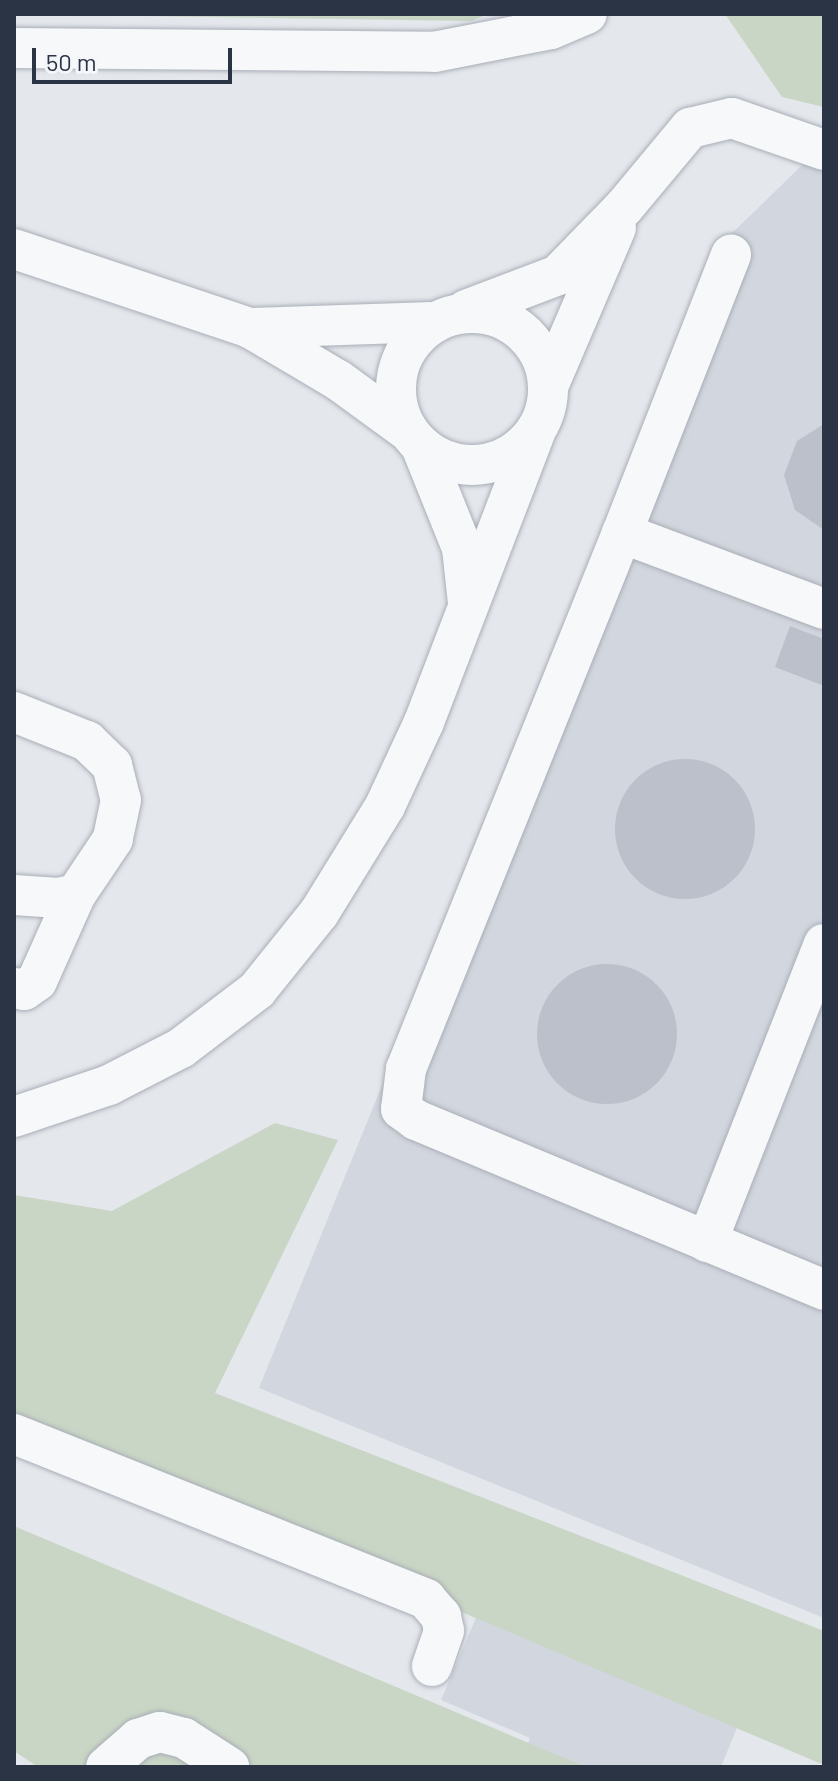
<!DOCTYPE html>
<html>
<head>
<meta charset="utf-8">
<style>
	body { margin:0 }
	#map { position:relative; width:838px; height:1781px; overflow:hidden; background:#e4e7ec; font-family:Barlow,sans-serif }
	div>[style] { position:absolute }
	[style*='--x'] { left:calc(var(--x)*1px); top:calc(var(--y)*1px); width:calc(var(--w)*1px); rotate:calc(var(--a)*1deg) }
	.built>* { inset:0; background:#d2d6de }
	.green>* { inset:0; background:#c9d6c5 }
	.building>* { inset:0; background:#bbc0ca }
	.round { border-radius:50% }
	.roads { filter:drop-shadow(0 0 2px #a9aeb7) drop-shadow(0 0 2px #a9aeb7) }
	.minor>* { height:40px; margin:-20px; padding:0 20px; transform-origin:20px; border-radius:20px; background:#f7f8fa }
	.minor>.ring { margin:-20px; padding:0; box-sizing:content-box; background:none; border:40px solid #f7f8fa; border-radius:50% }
	span { translate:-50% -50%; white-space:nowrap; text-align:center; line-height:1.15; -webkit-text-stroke:7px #f4f6f9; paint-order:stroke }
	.frame { position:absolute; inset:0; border:16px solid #2b3445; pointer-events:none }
	.scale { position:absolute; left:32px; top:48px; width:200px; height:36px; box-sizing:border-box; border:4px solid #2b3445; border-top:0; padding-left:10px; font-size:24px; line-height:28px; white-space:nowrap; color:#2b3445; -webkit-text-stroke:6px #f4f6f9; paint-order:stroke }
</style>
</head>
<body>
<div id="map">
	<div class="built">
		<i style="clip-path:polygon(824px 144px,824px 1618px,259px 1388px,726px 239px)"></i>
		<i style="clip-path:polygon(479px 1611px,740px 1720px,721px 1767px,519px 1766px,530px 1738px,441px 1700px)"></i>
	</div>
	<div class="green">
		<i style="clip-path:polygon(14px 14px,488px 14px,471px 21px)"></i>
		<i style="clip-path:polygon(725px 14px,824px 14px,824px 107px,782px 97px)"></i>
		<i style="clip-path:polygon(275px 1123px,338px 1140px,215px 1393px,824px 1631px,824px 1765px,14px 1423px,14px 1195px,112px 1211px)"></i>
		<i style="clip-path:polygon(14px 1526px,586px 1767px,38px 1767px,14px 1751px)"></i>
	</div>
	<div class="building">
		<i style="clip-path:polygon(824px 424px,824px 530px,795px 510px,784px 475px,797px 441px)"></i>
		<i style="clip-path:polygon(790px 626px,824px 639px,824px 686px,775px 667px)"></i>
		<i class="round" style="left:615px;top:759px;width:140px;height:140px"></i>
		<i class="round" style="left:537px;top:964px;width:140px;height:140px"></i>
	</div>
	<div class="roads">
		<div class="minor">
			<i style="--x:14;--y:48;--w:420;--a:0.5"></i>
			<i style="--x:434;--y:52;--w:119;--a:-11.1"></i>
			<i style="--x:551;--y:29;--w:39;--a:-23"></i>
			<i style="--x:14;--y:249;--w:249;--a:18.5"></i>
			<i style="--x:250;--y:328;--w:102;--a:30.6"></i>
			<i style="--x:338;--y:380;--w:87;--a:36.1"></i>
			<i style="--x:466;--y:310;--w:98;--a:-20.8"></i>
			<i style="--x:558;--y:275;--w:96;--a:-45.8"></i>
			<i style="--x:625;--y:206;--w:102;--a:-50.2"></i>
			<i style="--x:690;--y:128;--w:43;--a:-13.4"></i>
			<i style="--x:732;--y:118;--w:97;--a:19.2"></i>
			<i class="ring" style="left:396px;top:313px;width:112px;height:112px"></i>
			<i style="--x:250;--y:328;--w:185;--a:-1.9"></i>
			<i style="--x:549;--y:384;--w:170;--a:-66.8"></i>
			<i style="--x:421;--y:446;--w:110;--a:68.1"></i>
			<i style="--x:462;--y:548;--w:55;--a:83.8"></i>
			<i style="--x:622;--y:533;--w:299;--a:-68.6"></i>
			<i style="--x:824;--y:609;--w:216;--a:-159.4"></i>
			<i style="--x:622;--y:533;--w:578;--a:111.95"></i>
			<i style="--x:406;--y:1069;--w:40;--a:97.1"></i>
			<i style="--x:401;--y:1109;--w:19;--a:36"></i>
			<i style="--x:416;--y:1120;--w:442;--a:22.6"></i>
			<i style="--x:14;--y:712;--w:79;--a:21.7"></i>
			<i style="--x:87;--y:741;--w:35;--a:44"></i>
			<i style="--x:112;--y:765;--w:36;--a:76"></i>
			<i style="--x:121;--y:800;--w:40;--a:102"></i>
			<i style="--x:113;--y:839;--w:66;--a:123.9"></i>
			<i style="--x:76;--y:894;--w:17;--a:167"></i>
			<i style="--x:59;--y:898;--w:45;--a:-176.2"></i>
			<i style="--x:14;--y:988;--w:10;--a:11"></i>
			<i style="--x:24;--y:990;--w:16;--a:-35"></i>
			<i style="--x:37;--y:981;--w:95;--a:-65.9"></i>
			<i style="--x:14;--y:1117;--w:100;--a:-18.6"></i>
			<i style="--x:109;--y:1085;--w:81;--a:-27.2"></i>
			<i style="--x:181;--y:1048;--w:96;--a:-37.3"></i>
			<i style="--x:257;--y:990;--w:99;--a:-51.2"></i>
			<i style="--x:319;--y:913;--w:126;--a:-58.3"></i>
			<i style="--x:385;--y:806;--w:93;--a:-65.1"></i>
			<i style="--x:424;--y:722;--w:307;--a:-69"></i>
			<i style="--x:707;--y:1242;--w:320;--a:-68.6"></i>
			<i style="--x:14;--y:1434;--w:444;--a:21.8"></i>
			<i style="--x:426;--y:1599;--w:23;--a:49"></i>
			<i style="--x:441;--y:1616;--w:15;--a:79"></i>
			<i style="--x:444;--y:1631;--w:37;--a:109"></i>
			<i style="--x:106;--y:1767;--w:43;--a:-41.2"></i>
			<i style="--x:138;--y:1739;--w:23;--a:-18"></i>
			<i style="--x:160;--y:1732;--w:25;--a:14"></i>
			<i style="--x:184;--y:1738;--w:54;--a:32.8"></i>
		</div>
	</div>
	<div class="frame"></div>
	<div class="scale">50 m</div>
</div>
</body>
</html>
